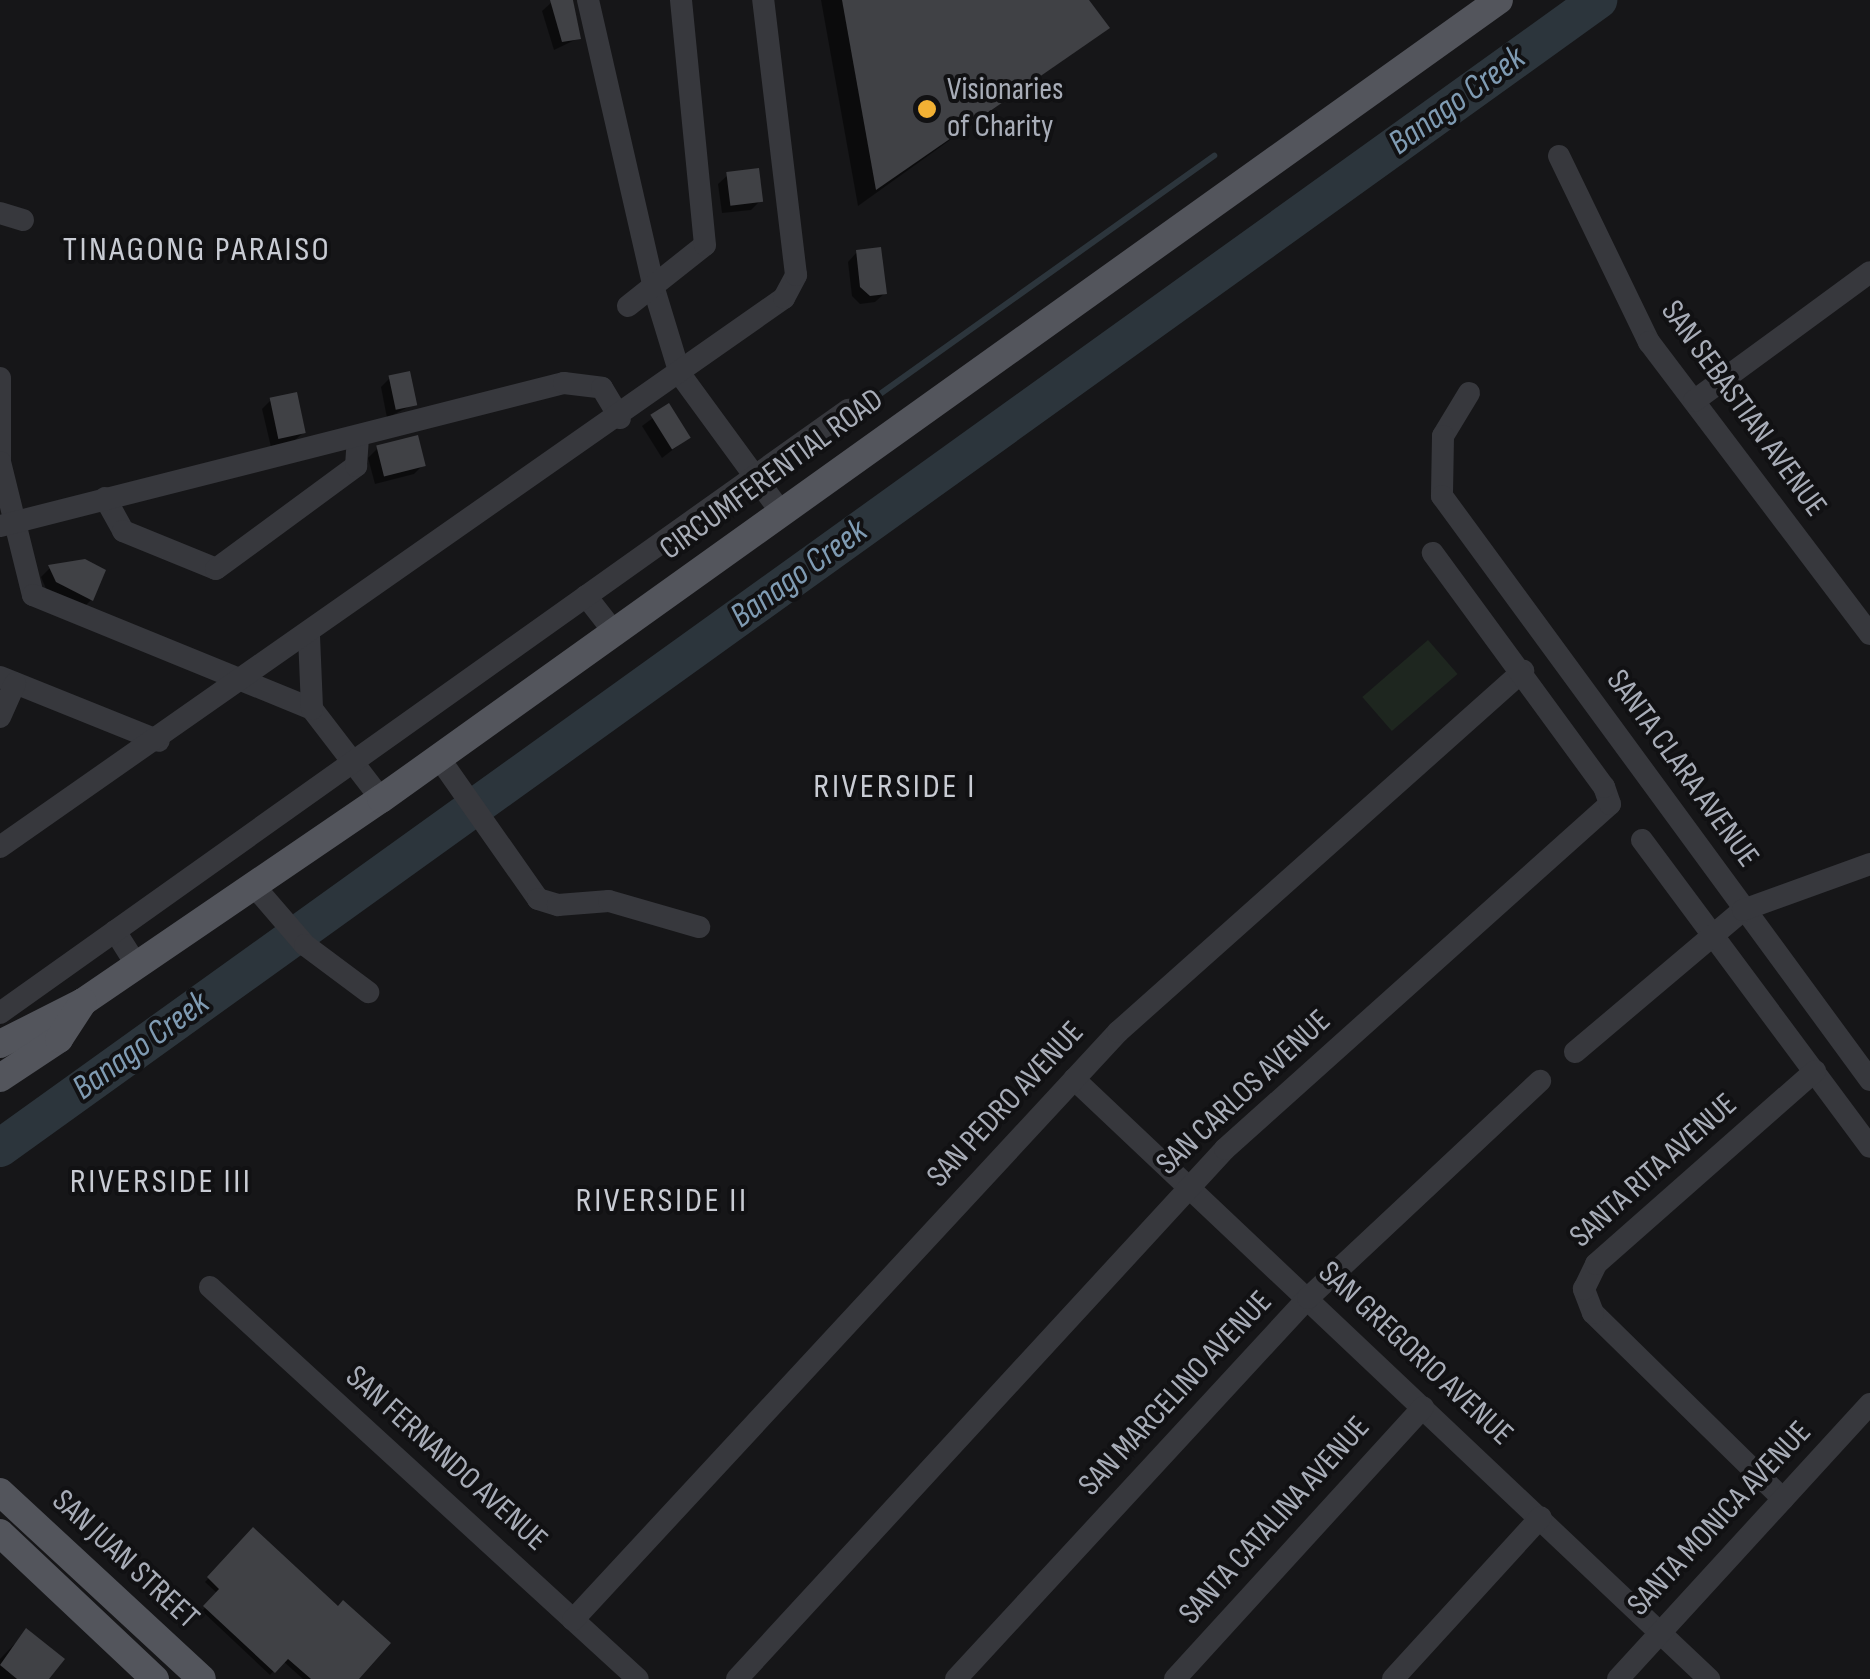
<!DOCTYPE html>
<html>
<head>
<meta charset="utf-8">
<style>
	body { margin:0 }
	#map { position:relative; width:1870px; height:1679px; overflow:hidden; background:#161618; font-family:"Sofia Sans Condensed",sans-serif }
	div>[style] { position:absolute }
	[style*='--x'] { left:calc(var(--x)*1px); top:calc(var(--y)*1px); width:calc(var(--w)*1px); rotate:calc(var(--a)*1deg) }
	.green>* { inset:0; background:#1e261f; transform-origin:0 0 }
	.shadow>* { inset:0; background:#0007 }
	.stream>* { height:6px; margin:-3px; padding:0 3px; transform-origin:3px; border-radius:3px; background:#2c353c }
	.river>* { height:38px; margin:-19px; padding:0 19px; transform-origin:19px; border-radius:19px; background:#2c353c }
	.building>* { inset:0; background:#404145; transform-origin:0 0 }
	.minor>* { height:22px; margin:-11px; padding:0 11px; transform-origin:11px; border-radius:11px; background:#37383d }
	.major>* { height:28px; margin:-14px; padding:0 14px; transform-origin:14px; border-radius:14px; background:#53555c }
	.dots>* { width:28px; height:28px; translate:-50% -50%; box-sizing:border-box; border:5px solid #111113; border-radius:50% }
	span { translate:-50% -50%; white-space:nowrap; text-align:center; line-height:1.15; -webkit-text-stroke:8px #111113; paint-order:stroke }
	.poi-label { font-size:32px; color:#a8adb8 }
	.left { translate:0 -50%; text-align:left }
	.street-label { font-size:32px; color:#a8adb8 }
	.water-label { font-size:35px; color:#7f9bb3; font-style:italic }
	.neighbourhood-label { font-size:35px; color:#c9ccd4; letter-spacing:2.5px }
</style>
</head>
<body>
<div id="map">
	<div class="green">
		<i style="left:1428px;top:640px;width:45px;height:87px;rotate:49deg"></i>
	</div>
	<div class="shadow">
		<i style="clip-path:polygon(573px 0,579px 38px,554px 50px,542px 11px,552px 2px)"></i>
		<i style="clip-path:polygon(821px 0,1086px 0,1106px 28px,858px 206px)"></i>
		<i style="clip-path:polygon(728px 175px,760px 201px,751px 210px,722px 213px,718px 184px)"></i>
		<i style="clip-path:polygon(857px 252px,885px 293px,875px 302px,860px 304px,852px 296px,848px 262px)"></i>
		<i style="clip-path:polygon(390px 378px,414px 404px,387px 418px,381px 387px)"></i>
		<i style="clip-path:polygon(271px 400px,304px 432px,294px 441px,271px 447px,262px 409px)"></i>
		<i style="clip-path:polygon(669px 406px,688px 438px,662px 458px,642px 426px)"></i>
		<i style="clip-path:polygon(378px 448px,423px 465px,414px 474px,375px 484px,368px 458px)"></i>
		<i style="clip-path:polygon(50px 568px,91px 600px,82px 609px,47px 591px,41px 577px)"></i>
		<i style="clip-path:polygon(254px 1531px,355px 1679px,303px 1679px,283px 1661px,270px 1675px,202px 1611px,218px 1594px,205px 1582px)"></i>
		<i style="clip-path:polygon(27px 1631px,46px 1679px,0 1679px,0 1659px)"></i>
	</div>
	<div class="stream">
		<i style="--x:852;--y:414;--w:445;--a:-35.5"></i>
	</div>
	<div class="river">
		<i style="--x:0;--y:1148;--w:1968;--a:-35.69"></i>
	</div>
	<div class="building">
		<i style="clip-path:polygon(550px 0,573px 0,581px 39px,562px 42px)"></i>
		<i style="clip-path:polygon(842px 0,1089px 0,1110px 28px,876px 190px)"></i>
		<i style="left:759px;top:168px;width:34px;height:33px;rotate:83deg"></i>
		<i style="clip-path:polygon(881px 247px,887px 294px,870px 296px,860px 287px,856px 250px)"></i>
		<i style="left:410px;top:371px;width:35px;height:22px;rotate:78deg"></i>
		<i style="left:297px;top:392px;width:42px;height:28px;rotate:78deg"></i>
		<i style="left:669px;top:403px;width:41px;height:22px;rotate:58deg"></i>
		<i style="left:418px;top:435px;width:32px;height:43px;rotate:76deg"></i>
		<i style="clip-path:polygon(85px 559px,106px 570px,93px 601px,56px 582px,48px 565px)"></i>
		<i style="clip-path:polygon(253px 1527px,338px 1606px,343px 1600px,391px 1643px,359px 1679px,311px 1679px,288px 1659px,275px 1673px,203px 1606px,219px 1589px,207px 1577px)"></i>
		<i style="clip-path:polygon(26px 1628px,65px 1659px,49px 1679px,17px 1679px,0 1665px)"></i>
	</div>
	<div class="minor">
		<i style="--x:588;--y:0;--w:296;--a:77.1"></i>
		<i style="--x:654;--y:289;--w:89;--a:73"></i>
		<i style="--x:680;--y:374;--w:171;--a:53.8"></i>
		<i style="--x:1559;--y:156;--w:207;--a:64.2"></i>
		<i style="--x:1649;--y:342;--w:366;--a:52.9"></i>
		<i style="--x:0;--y:213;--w:24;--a:17"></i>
		<i style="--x:628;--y:306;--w:98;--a:-38.4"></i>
		<i style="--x:705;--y:245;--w:246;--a:-95.6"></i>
		<i style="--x:0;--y:378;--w:84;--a:90"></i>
		<i style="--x:0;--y:462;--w:137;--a:76.1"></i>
		<i style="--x:33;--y:595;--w:301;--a:22.2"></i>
		<i style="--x:312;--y:709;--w:113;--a:52.5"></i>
		<i style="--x:1469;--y:393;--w:50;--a:121.2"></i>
		<i style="--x:1443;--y:436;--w:60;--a:91"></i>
		<i style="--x:1442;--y:496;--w:724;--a:53.76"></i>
		<i style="--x:1694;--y:401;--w:218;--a:-36.2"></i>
		<i style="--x:105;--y:498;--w:38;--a:61"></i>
		<i style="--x:123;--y:531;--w:100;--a:22.2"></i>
		<i style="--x:216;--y:569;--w:174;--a:-36.3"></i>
		<i style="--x:356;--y:466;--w:29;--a:-86"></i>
		<i style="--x:0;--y:526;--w:582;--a:-14.23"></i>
		<i style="--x:564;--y:383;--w:38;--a:7"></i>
		<i style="--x:602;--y:388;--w:35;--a:59"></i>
		<i style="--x:586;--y:596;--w:46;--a:52.1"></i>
		<i style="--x:309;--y:636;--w:73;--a:87.6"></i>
		<i style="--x:0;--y:677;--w:171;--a:21.9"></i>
		<i style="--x:0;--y:717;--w:37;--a:-66"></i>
		<i style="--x:439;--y:758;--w:172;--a:54.9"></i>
		<i style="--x:538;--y:899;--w:21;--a:17"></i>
		<i style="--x:558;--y:905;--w:51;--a:-4.5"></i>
		<i style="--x:609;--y:901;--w:94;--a:16.1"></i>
		<i style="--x:1642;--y:840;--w:382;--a:53.4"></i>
		<i style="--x:0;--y:847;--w:957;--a:-35"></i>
		<i style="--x:784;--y:298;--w:26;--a:-62"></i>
		<i style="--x:796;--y:275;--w:277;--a:-96.8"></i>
		<i style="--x:254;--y:886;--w:78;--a:49.2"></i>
		<i style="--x:305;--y:945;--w:79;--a:36.7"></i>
		<i style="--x:115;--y:931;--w:41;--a:57.8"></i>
		<i style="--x:0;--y:1013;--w:1041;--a:-35.42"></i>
		<i style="--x:1575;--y:1052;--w:220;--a:-40.2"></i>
		<i style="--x:1743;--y:910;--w:135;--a:-19.9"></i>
		<i style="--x:1074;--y:1079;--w:874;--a:43.38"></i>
		<i style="--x:210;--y:1287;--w:580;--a:42.49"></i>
		<i style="--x:1783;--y:1499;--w:266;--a:-135.6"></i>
		<i style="--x:1593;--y:1313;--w:26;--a:-111"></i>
		<i style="--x:1584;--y:1289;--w:28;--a:-64"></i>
		<i style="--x:1596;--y:1264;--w:292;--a:-41.4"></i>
		<i style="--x:573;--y:1620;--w:802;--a:-47.17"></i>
		<i style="--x:1118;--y:1032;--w:543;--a:-41.71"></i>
		<i style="--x:737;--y:1679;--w:720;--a:-47.36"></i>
		<i style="--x:1225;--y:1149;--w:517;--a:-41.86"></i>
		<i style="--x:1610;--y:804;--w:18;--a:-109"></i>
		<i style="--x:1604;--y:787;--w:290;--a:-126.2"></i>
		<i style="--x:956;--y:1679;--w:519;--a:-47.27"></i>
		<i style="--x:1308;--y:1298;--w:318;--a:-43.1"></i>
		<i style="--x:1175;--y:1679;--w:368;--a:-47.6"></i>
		<i style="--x:1393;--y:1679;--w:219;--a:-47.6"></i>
		<i style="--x:1618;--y:1679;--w:373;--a:-47.5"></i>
	</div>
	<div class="major">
		<i style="--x:0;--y:1044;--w:93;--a:-26.8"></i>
		<i style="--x:83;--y:1002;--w:361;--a:-34.3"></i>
		<i style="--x:381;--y:799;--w:1374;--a:-35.55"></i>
		<i style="--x:0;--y:1078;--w:71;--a:-33.5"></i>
		<i style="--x:59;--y:1039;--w:44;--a:-57"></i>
		<i style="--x:0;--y:1492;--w:275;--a:42.8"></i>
		<i style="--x:0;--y:1533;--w:213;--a:43.3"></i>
	</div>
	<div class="dots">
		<i style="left:927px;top:109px;background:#f2b134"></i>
	</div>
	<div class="poi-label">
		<span class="left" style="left:947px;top:109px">Visionaries<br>of Charity</span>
	</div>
	<div class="street-label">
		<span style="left:1743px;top:409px;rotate:54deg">SAN SEBASTIAN AVENUE</span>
		<span style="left:772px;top:475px;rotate:-36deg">CIRCUMFERENTIAL ROAD</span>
		<span style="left:1682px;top:769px;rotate:54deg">SANTA CLARA AVENUE</span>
		<span style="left:1244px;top:1093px;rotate:-43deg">SAN CARLOS AVENUE</span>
		<span style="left:1006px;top:1105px;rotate:-47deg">SAN PEDRO AVENUE</span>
		<span style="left:1654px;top:1171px;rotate:-42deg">SANTA RITA AVENUE</span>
		<span style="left:1415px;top:1354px;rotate:43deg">SAN GREGORIO AVENUE</span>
		<span style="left:1176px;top:1394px;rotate:-47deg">SAN MARCELINO AVENUE</span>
		<span style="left:446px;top:1459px;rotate:42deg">SAN FERNANDO AVENUE</span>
		<span style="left:1720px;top:1519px;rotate:-47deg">SANTA MONICA AVENUE</span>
		<span style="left:1275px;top:1521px;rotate:-48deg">SANTA CATALINA AVENUE</span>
		<span style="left:125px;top:1560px;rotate:43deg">SAN JUAN STREET</span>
	</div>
	<div class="water-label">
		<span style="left:1457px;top:101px;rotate:-36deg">Banago Creek</span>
		<span style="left:799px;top:574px;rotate:-36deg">Banago Creek</span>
		<span style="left:141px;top:1046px;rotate:-36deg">Banago Creek</span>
	</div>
	<div class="neighbourhood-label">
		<span style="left:197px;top:250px">TINAGONG PARAISO</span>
		<span style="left:895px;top:787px">RIVERSIDE I</span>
		<span style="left:161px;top:1182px">RIVERSIDE III</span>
		<span style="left:662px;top:1201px">RIVERSIDE II</span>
	</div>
</div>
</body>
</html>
